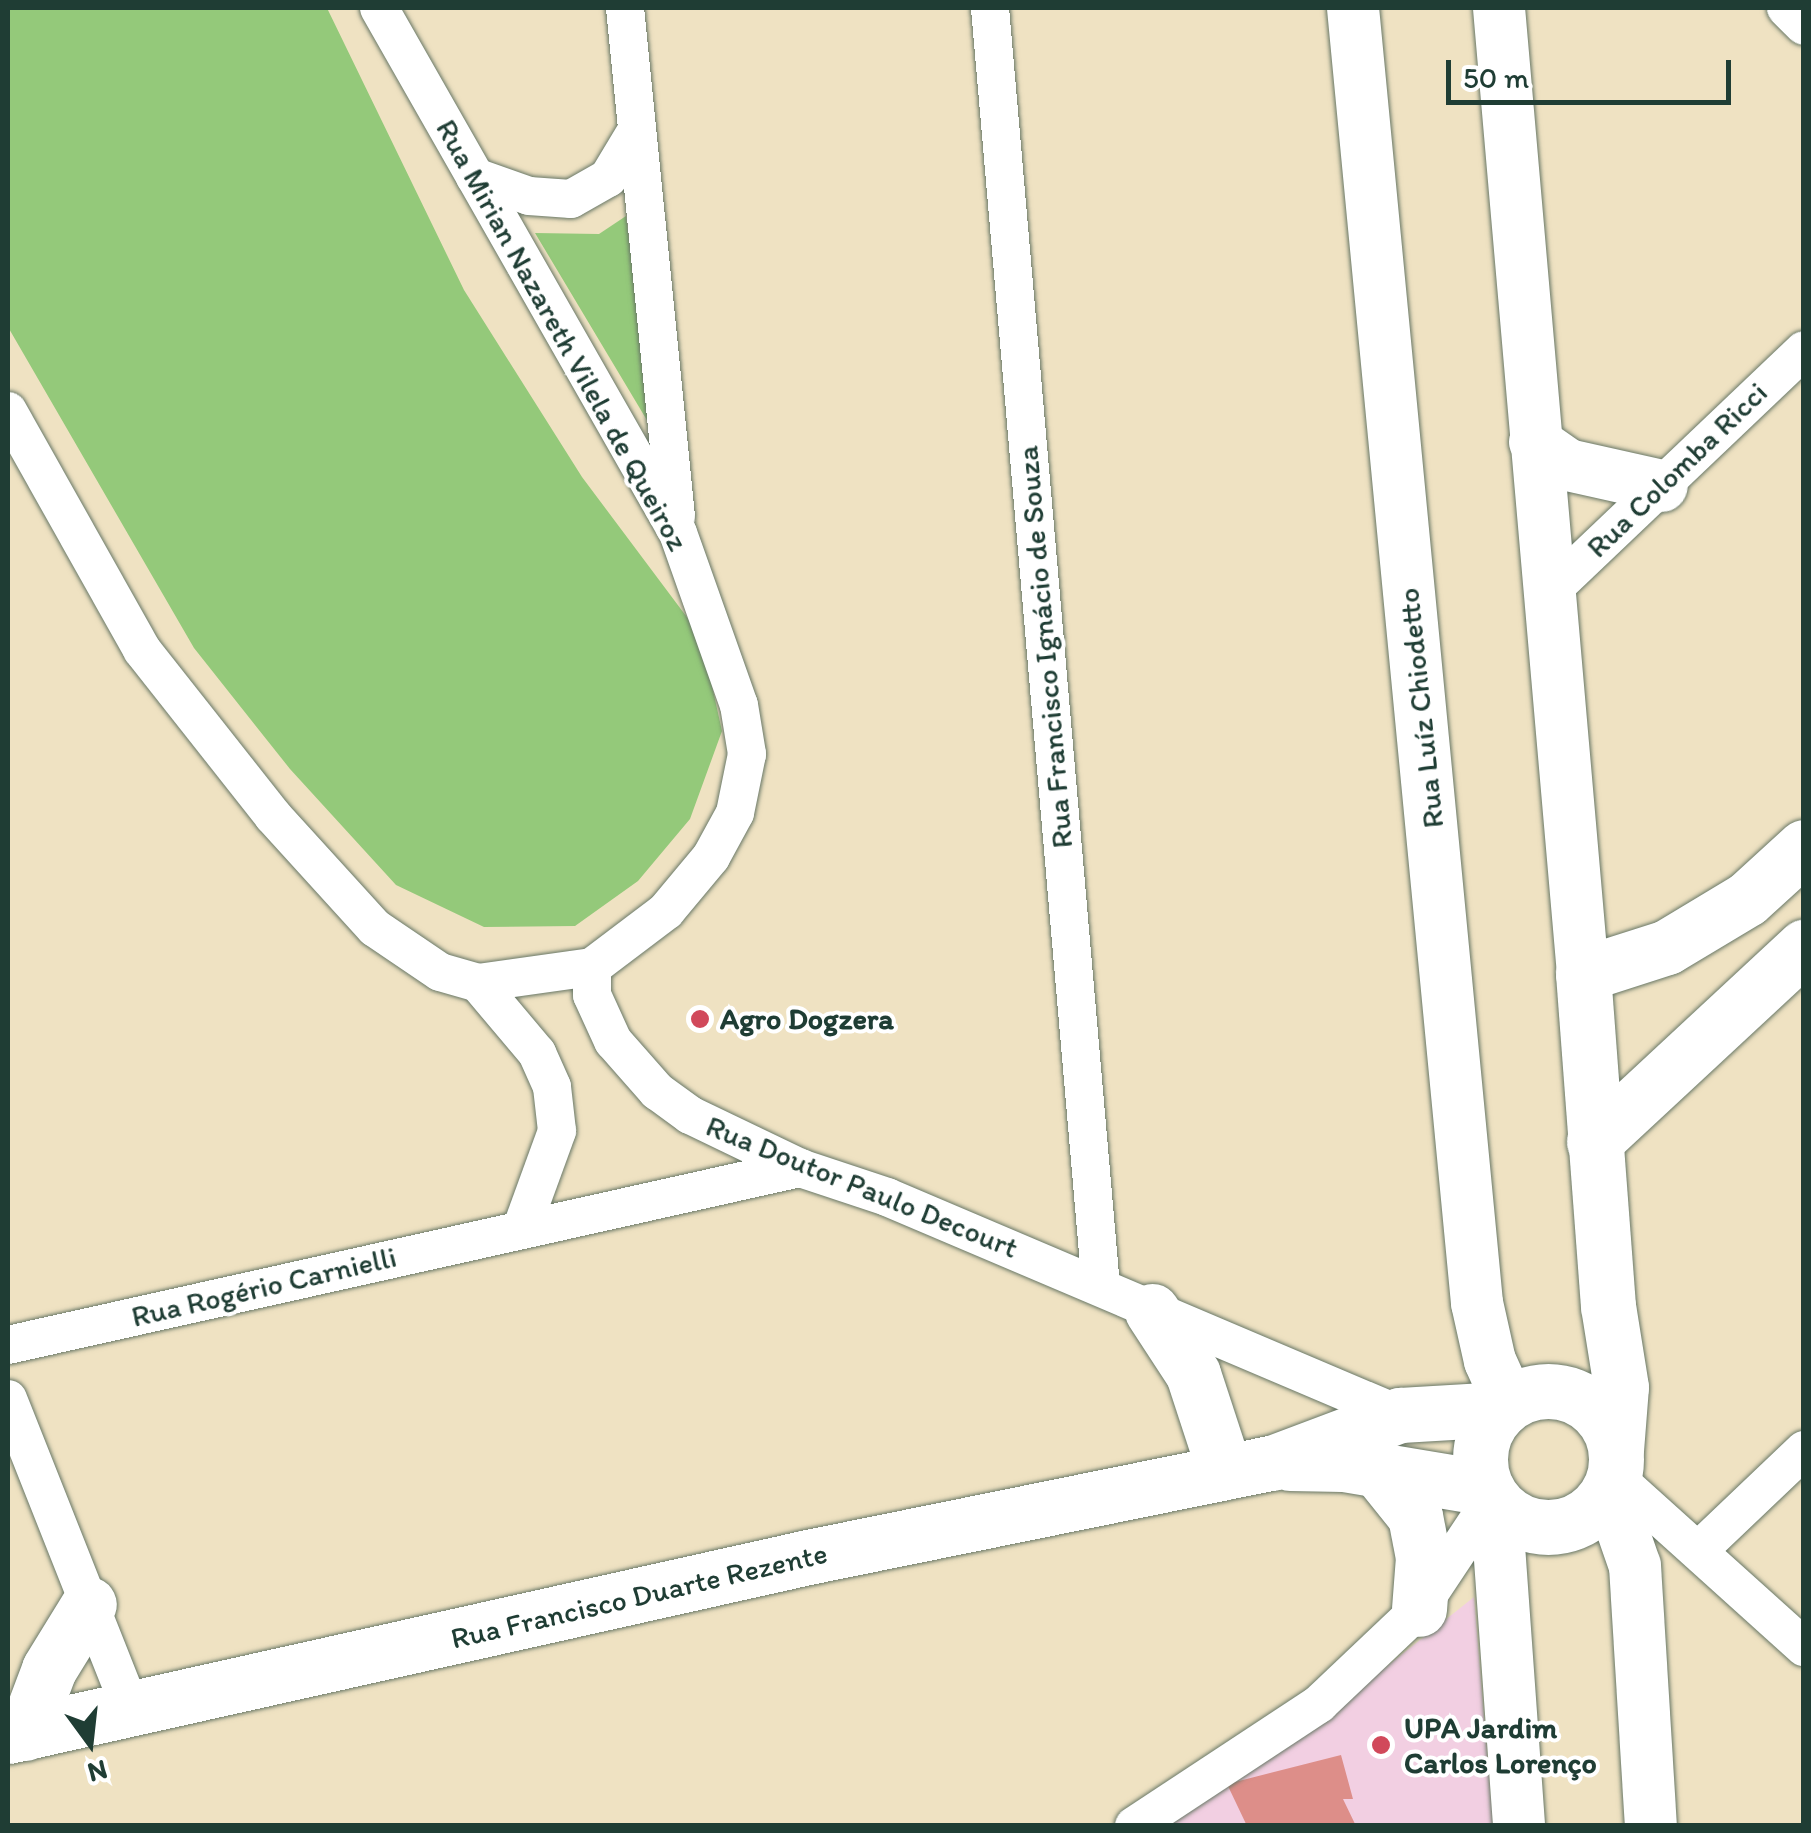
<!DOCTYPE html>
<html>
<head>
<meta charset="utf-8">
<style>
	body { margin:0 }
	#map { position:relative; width:1811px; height:1833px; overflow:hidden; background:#efe2c2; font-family:Itim,sans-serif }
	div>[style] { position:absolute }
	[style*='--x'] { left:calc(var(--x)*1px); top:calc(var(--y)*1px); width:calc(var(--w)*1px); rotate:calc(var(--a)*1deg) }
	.built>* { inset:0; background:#f2cfe2 }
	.green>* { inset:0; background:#94c97a }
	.building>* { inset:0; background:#dd8e89 }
	.roads { filter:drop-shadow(0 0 2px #687766) drop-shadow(0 0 2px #687766) }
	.street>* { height:38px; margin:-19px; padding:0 19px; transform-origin:19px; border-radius:19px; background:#fff }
	.secondary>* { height:52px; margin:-26px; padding:0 26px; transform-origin:26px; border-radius:26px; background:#fff }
	.primary>* { height:55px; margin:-27.5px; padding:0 27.5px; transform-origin:27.5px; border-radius:27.5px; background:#fff }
	.primary>.ring { margin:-27.5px; padding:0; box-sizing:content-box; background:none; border:55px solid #fff; border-radius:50% }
	.dots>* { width:28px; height:28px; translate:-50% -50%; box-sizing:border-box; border:5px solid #fff; border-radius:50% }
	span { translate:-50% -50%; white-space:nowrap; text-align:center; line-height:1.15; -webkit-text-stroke:8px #fff; paint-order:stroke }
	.street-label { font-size:30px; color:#1f3d34 }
	.poi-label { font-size:30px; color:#1f3d34; font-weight:700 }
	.left { translate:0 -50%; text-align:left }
	.frame { position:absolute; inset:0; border:10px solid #1f3d34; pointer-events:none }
	.north { position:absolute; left:40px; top:1693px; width:100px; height:100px; -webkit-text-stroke:8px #fff; paint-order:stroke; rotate:165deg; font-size:28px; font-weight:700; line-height:40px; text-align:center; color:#1f3d34 }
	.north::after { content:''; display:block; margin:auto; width:35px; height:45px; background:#1f3d34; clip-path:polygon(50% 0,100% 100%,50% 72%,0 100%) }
	.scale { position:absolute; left:1446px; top:60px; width:285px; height:45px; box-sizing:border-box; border:5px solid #1f3d34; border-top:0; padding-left:12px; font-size:30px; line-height:35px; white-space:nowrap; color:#1f3d34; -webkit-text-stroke:8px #fff; paint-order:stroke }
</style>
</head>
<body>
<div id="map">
	<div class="built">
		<i style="clip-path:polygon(1474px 1597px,1493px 1825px,1150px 1826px,1332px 1710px)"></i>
	</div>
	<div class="green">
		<i style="clip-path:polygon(8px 8px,327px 8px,464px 290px,582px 477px,701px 636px,722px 731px,690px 819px,638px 881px,575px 926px,484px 927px,396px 885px,290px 769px,194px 648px,8px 327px)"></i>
		<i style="clip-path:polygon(626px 216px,654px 432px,535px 233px,599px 234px)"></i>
	</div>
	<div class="building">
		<i style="clip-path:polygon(1341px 1755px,1353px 1799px,1343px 1799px,1356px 1826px,1247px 1826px,1227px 1784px)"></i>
	</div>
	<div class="roads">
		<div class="street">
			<i style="--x:379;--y:8;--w:604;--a:60.34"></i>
			<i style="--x:678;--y:533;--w:182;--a:70.5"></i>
			<i style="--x:739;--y:705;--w:50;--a:80.7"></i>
			<i style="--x:747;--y:754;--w:60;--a:101.5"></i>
			<i style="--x:735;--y:813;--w:50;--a:118.6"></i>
			<i style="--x:711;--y:857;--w:70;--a:129.8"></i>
			<i style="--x:666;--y:911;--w:93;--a:142.9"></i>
			<i style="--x:625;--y:8;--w:511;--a:84.27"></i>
			<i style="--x:990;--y:8;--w:1283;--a:85.04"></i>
			<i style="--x:1786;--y:8;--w:25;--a:45"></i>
			<i style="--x:475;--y:177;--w:57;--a:19.4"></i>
			<i style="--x:529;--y:196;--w:42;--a:4.1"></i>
			<i style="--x:571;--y:199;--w:43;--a:-29.6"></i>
			<i style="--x:608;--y:178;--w:52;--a:-59"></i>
			<i style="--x:8;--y:411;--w:274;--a:60.7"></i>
			<i style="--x:142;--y:650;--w:211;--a:51.7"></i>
			<i style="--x:273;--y:816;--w:151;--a:47.7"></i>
			<i style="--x:375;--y:928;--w:78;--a:34.1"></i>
			<i style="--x:440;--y:972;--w:40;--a:16"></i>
			<i style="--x:478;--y:983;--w:115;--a:-8"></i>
			<i style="--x:592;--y:967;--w:28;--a:90"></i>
			<i style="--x:592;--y:995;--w:51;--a:65.5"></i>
			<i style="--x:613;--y:1041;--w:67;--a:48.7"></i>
			<i style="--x:657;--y:1091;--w:41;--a:36"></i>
			<i style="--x:690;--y:1115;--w:122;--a:25.7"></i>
			<i style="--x:800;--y:1168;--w:92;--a:18.4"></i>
			<i style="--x:887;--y:1197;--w:557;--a:23.02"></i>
			<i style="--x:1551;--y:591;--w:349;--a:-43.6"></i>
			<i style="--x:478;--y:983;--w:92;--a:49.9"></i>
			<i style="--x:537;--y:1053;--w:37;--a:66"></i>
			<i style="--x:552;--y:1087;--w:44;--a:83.5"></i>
			<i style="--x:557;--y:1131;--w:105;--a:110"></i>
			<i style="--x:8;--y:1345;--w:812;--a:-12.6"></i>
			<i style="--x:8;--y:1399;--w:334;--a:68.4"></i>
			<i style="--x:1614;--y:1476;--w:256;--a:42"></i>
			<i style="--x:1699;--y:1550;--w:145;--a:-43.6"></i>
			<i style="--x:1134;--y:1826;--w:222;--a:-33.4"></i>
			<i style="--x:1319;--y:1704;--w:138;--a:-43.5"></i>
			<i style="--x:1419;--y:1609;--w:132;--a:-56.4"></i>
		</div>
		<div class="secondary">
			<i style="--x:1353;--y:8;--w:1301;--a:84.53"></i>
			<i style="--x:1477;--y:1303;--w:59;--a:77.4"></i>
			<i style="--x:1490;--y:1361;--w:46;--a:65.7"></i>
			<i style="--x:1499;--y:8;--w:970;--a:85.03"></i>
			<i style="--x:1535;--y:442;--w:40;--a:34.9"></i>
			<i style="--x:1568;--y:465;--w:96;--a:12.6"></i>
			<i style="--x:1609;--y:1491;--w:79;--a:70.9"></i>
			<i style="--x:1635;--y:1566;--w:260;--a:86.5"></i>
			<i style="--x:1496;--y:1504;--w:323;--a:85.9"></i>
		</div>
		<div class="primary">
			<i style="--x:1594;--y:1142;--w:287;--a:-42.9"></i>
			<i style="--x:1152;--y:1311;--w:75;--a:56.9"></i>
			<i style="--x:1193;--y:1374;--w:103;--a:71.9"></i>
			<i class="ring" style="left:1480px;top:1391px;width:81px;height:81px"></i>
			<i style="--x:1616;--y:1450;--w:63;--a:-85.5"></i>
			<i style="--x:1621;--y:1387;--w:82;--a:-99.1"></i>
			<i style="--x:1608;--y:1306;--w:333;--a:-94.3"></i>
			<i style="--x:1583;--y:974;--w:88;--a:-17.8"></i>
			<i style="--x:1667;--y:947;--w:93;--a:-31"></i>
			<i style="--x:1747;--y:899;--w:77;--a:-42.4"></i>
			<i style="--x:1290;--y:1463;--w:53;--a:1.1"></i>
			<i style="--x:1343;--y:1464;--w:145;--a:9.5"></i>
			<i style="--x:1378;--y:1470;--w:59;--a:51.2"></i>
			<i style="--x:1415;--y:1516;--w:42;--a:79"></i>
			<i style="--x:1423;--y:1557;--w:52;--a:94.4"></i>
			<i style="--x:25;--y:1733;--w:68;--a:-69.4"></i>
			<i style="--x:49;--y:1669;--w:76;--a:-58.4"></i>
			<i style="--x:8;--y:1736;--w:820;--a:-12.61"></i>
			<i style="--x:808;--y:1557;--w:473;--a:-11.5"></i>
			<i style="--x:1272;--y:1463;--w:137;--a:-20.6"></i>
			<i style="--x:1400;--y:1415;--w:102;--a:-3.4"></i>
		</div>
	</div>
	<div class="dots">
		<i style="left:700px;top:1019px;background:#d1495b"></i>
		<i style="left:1381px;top:1745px;background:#d1495b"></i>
	</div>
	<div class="street-label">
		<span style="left:562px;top:335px;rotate:61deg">Rua Mirian Nazareth Vilela de Queiroz</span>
		<span style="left:1677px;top:470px;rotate:-44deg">Rua Colomba Ricci</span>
		<span style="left:1045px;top:647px;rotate:-95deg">Rua Francisco Ignácio de Souza</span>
		<span style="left:1421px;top:708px;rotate:-96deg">Rua Luíz Chiodetto</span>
		<span style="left:862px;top:1187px;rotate:22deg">Rua Doutor Paulo Decourt</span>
		<span style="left:264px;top:1287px;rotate:-13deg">Rua Rogério Carnielli</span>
		<span style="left:639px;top:1596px;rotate:-13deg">Rua Francisco Duarte Rezente</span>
	</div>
	<div class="poi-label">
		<span class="left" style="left:720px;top:1019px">Agro Dogzera</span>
		<span class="left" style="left:1404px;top:1745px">UPA Jardim<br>Carlos Lorenço</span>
	</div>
	<div class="frame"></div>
	<div class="north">N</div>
	<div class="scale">50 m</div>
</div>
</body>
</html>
